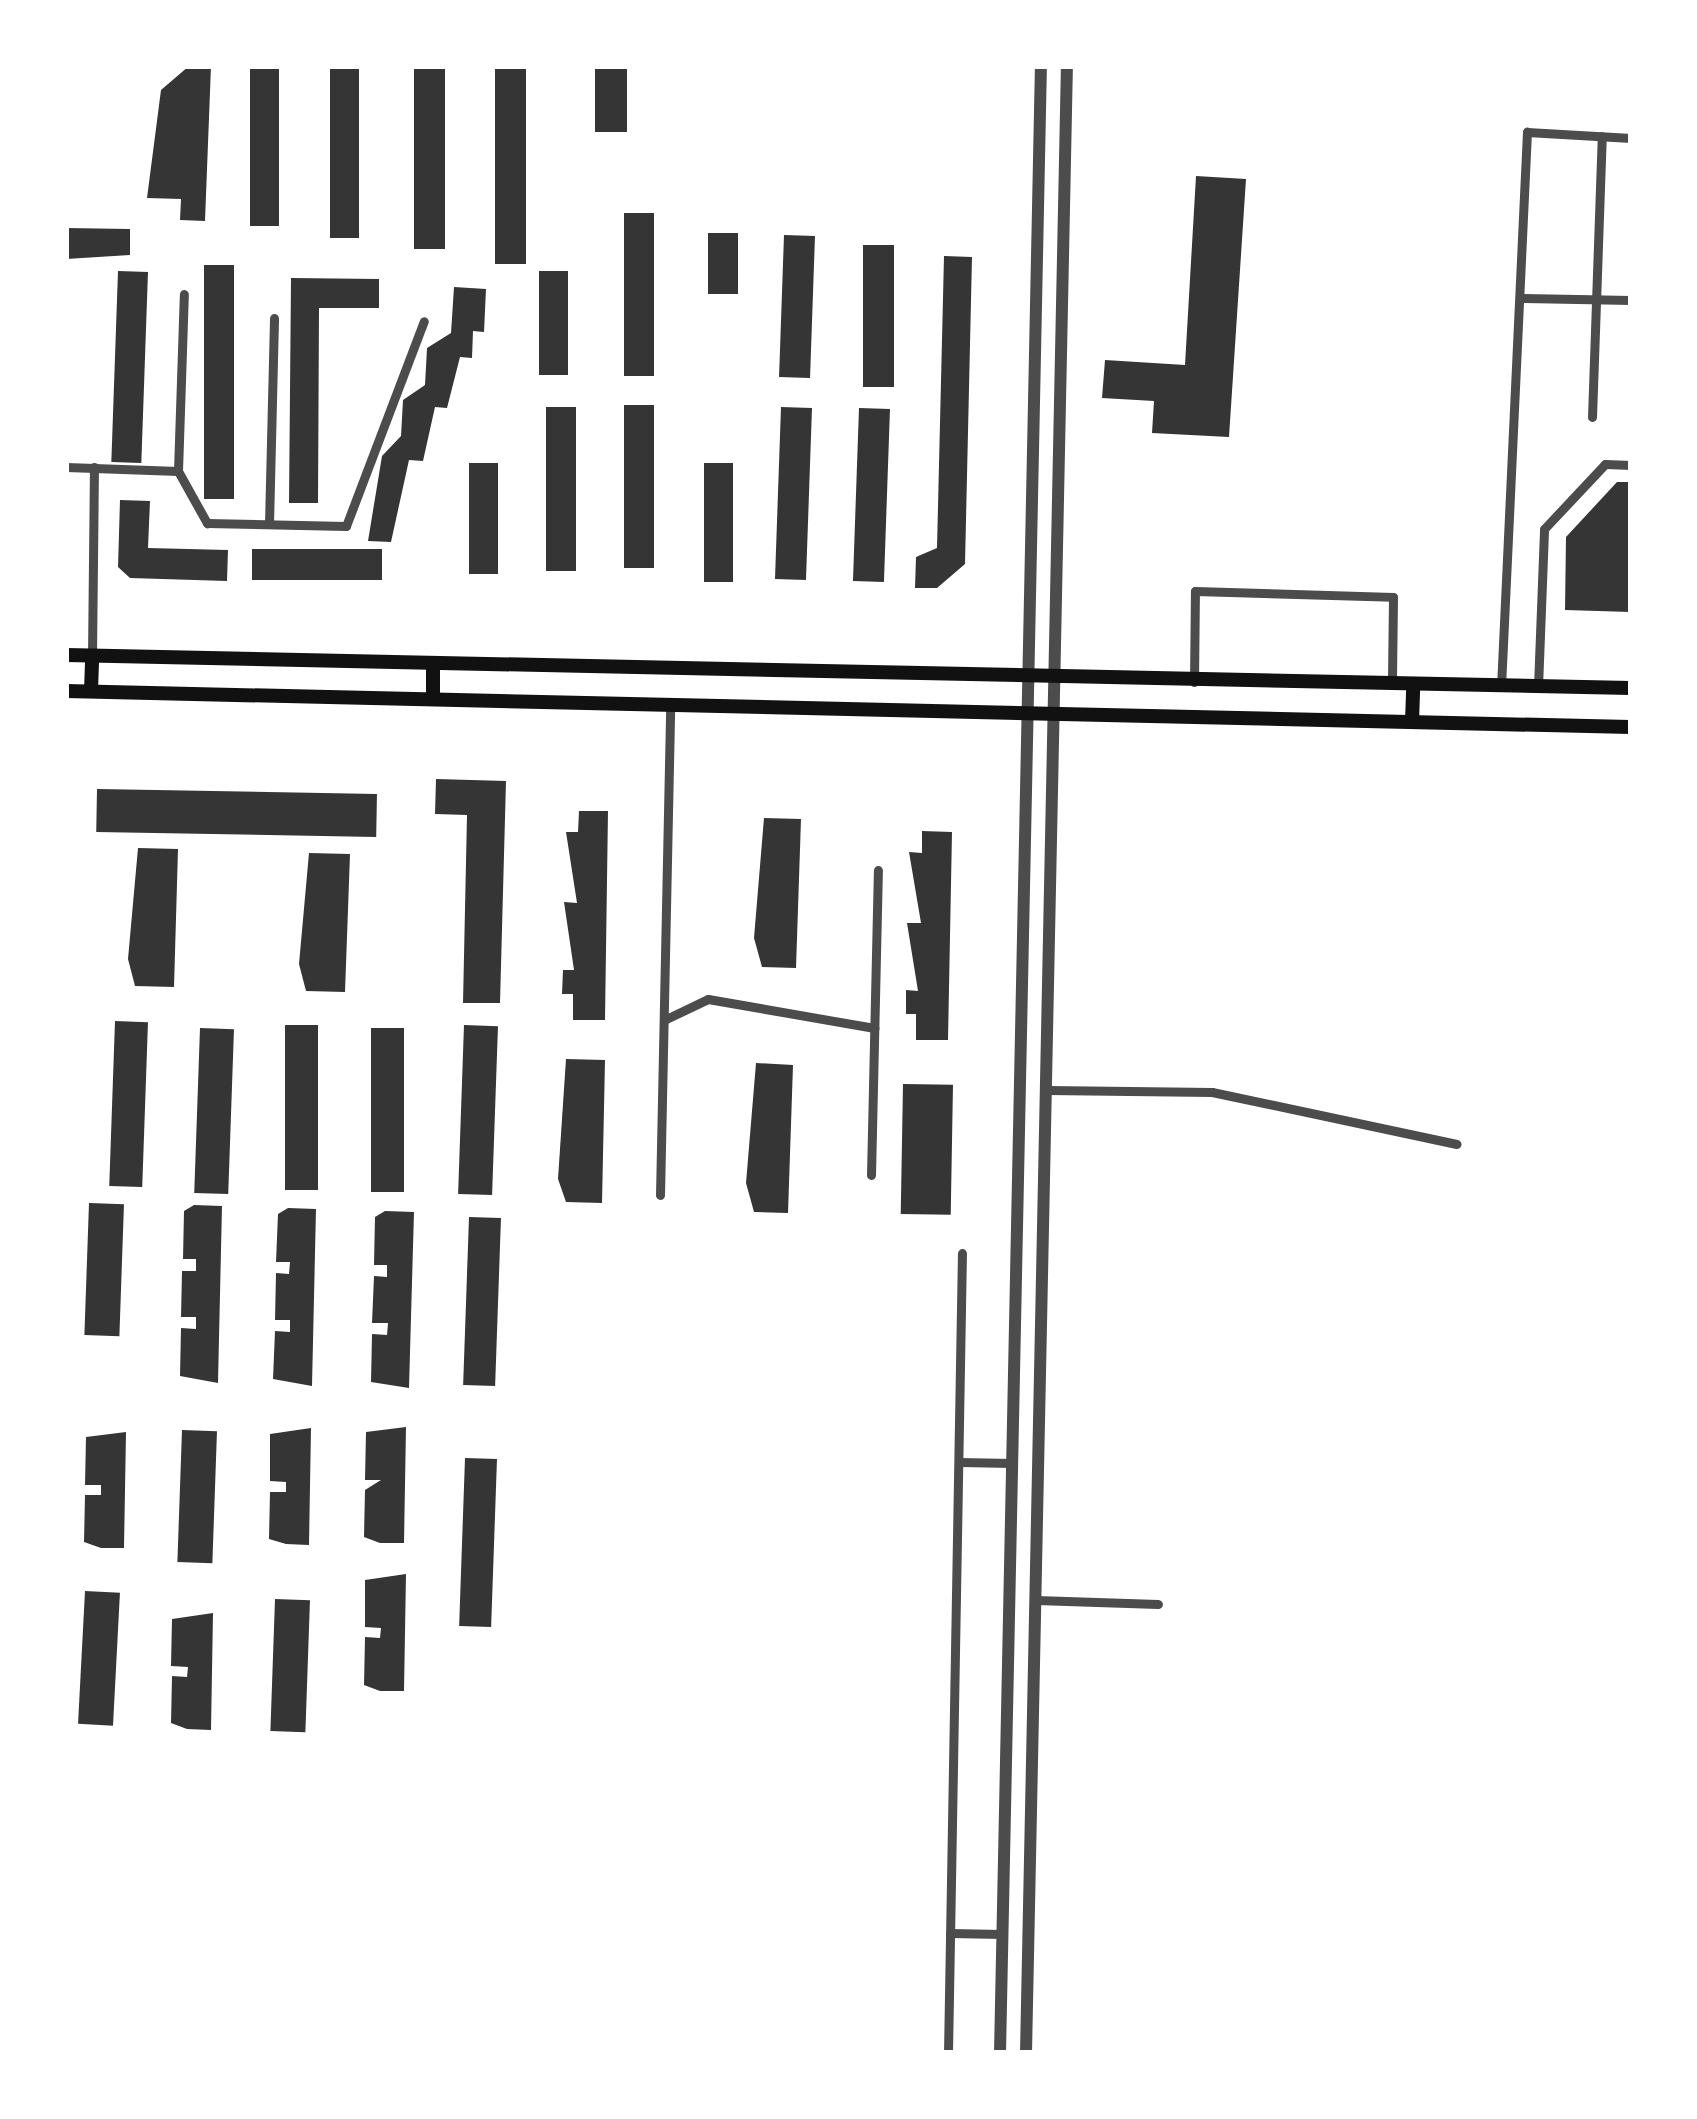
<!DOCTYPE html>
<html>
<head>
<meta charset="utf-8">
<style>
	body { margin:0 }
	#map { position:relative; width:1697px; height:2119px; overflow:hidden; background:#fff; font-family:Poppins,sans-serif }
	div>[style] { position:absolute }
	[style*='--x'] { left:calc(var(--x)*1px); top:calc(var(--y)*1px); width:calc(var(--w)*1px); rotate:calc(var(--a)*1deg) }
	.building>* { inset:0; background:#353535; transform-origin:0 0 }
	.minor>* { height:9px; margin:-4.5px; padding:0 4.5px; transform-origin:4.5px; border-radius:4.5px; background:#4c4c4c }
	.tertiary>* { height:12px; margin:-6px; padding:0 6px; transform-origin:6px; border-radius:6px; background:#4c4c4c }
	.secondary>* { height:14px; margin:-7px; padding:0 7px; transform-origin:7px; border-radius:7px; background:#111 }
	span { translate:-50% -50%; white-space:nowrap; text-align:center; line-height:1.15; -webkit-text-stroke:9px #fff; paint-order:stroke }
	.frame { position:absolute; inset:0; border:69px solid #fff; pointer-events:none }
</style>
</head>
<body>
<div id="map">
	<div class="building">
		<i style="clip-path:polygon(189px 66px,211px 66px,205px 221px,180px 220px,181px 199px,147px 198px,161px 90px)"></i>
		<i style="left:250px;top:66px;width:29px;height:160px"></i>
		<i style="left:330px;top:66px;width:29px;height:172px"></i>
		<i style="left:414px;top:66px;width:31px;height:183px"></i>
		<i style="left:495px;top:66px;width:31px;height:198px"></i>
		<i style="left:595px;top:66px;width:32px;height:66px"></i>
		<i style="clip-path:polygon(1196px 176px,1246px 179px,1229px 437px,1152px 433px,1154px 401px,1102px 398px,1105px 360px,1185px 365px)"></i>
		<i style="left:624px;top:213px;width:30px;height:163px"></i>
		<i style="clip-path:polygon(66px 228px,130px 229px,130px 255px,66px 259px)"></i>
		<i style="left:708px;top:233px;width:30px;height:61px"></i>
		<i style="left:784px;top:235px;width:31px;height:142px;rotate:2deg"></i>
		<i style="left:863px;top:245px;width:31px;height:142px"></i>
		<i style="clip-path:polygon(944px 256px,972px 257px,965px 564px,937px 588px,915px 588px,916px 557px,937px 548px)"></i>
		<i style="left:204px;top:265px;width:30px;height:234px"></i>
		<i style="left:118px;top:271px;width:30px;height:191px;rotate:2deg"></i>
		<i style="left:539px;top:271px;width:29px;height:104px"></i>
		<i style="clip-path:polygon(291px 278px,379px 279px,379px 308px,319px 308px,318px 503px,289px 503px)"></i>
		<i style="clip-path:polygon(454px 287px,486px 289px,484px 332px,473px 331px,472px 358px,460px 357px,447px 408px,435px 407px,423px 461px,409px 460px,391px 542px,368px 541px,382px 456px,401px 436px,403px 400px,425px 385px,427px 348px,451px 333px)"></i>
		<i style="left:624px;top:405px;width:30px;height:163px"></i>
		<i style="left:546px;top:407px;width:30px;height:164px"></i>
		<i style="left:781px;top:407px;width:31px;height:172px;rotate:2deg"></i>
		<i style="left:859px;top:408px;width:31px;height:173px;rotate:2deg"></i>
		<i style="left:469px;top:463px;width:29px;height:111px"></i>
		<i style="left:704px;top:463px;width:29px;height:119px"></i>
		<i style="clip-path:polygon(1617px 482px,1631px 482px,1631px 612px,1565px 610px,1566px 537px)"></i>
		<i style="clip-path:polygon(120px 500px,150px 501px,148px 548px,228px 550px,227px 581px,130px 578px,118px 567px)"></i>
		<i style="left:252px;top:549px;width:130px;height:31px"></i>
		<i style="clip-path:polygon(436px 779px,506px 781px,500px 1003px,463px 1003px,467px 815px,435px 814px)"></i>
		<i style="left:97px;top:789px;width:280px;height:43px;rotate:1deg"></i>
		<i style="clip-path:polygon(579px 811px,608px 811px,605px 1020px,573px 1020px,573px 994px,562px 994px,563px 970px,574px 970px,564px 902px,577px 903px,566px 832px,578px 832px)"></i>
		<i style="clip-path:polygon(764px 818px,801px 819px,796px 968px,762px 967px,754px 938px)"></i>
		<i style="clip-path:polygon(922px 831px,952px 832px,948px 1040px,916px 1040px,916px 1014px,906px 1014px,906px 990px,918px 991px,907px 923px,921px 923px,909px 852px,922px 853px)"></i>
		<i style="clip-path:polygon(138px 848px,178px 849px,174px 987px,135px 986px,128px 959px)"></i>
		<i style="clip-path:polygon(309px 853px,350px 854px,345px 992px,306px 991px,299px 964px)"></i>
		<i style="left:115px;top:1021px;width:33px;height:165px;rotate:2deg"></i>
		<i style="left:285px;top:1025px;width:33px;height:165px"></i>
		<i style="left:464px;top:1025px;width:34px;height:169px;rotate:2deg"></i>
		<i style="left:200px;top:1028px;width:34px;height:165px;rotate:2deg"></i>
		<i style="left:371px;top:1028px;width:33px;height:164px"></i>
		<i style="clip-path:polygon(566px 1059px,605px 1060px,602px 1203px,566px 1202px,558px 1179px)"></i>
		<i style="clip-path:polygon(756px 1063px,793px 1065px,788px 1213px,754px 1212px,746px 1183px)"></i>
		<i style="left:903px;top:1084px;width:50px;height:130px;rotate:1deg"></i>
		<i style="left:89px;top:1203px;width:35px;height:132px;rotate:2deg"></i>
		<i style="clip-path:polygon(194px 1205px,222px 1206px,218px 1383px,180px 1376px,181px 1328px,196px 1329px,196px 1317px,181px 1317px,182px 1271px,196px 1271px,196px 1259px,183px 1259px,184px 1211px)"></i>
		<i style="clip-path:polygon(288px 1208px,316px 1209px,312px 1386px,273px 1379px,275px 1331px,290px 1332px,290px 1320px,275px 1320px,276px 1273px,289px 1274px,290px 1262px,276px 1262px,278px 1214px)"></i>
		<i style="clip-path:polygon(385px 1211px,414px 1212px,409px 1388px,371px 1382px,372px 1334px,387px 1335px,388px 1323px,372px 1323px,374px 1276px,387px 1277px,387px 1265px,374px 1265px,375px 1217px)"></i>
		<i style="left:469px;top:1217px;width:32px;height:168px;rotate:2deg"></i>
		<i style="clip-path:polygon(406px 1427px,404px 1543px,380px 1543px,364px 1537px,365px 1490px,381px 1480px,365px 1480px,366px 1432px)"></i>
		<i style="clip-path:polygon(311px 1428px,309px 1545px,286px 1544px,269px 1539px,270px 1492px,286px 1492px,286px 1482px,270px 1481px,270px 1434px)"></i>
		<i style="left:182px;top:1430px;width:35px;height:132px;rotate:2deg"></i>
		<i style="clip-path:polygon(126px 1432px,124px 1548px,101px 1548px,84px 1542px,85px 1495px,101px 1495px,101px 1485px,85px 1485px,86px 1437px)"></i>
		<i style="left:465px;top:1458px;width:32px;height:168px;rotate:2deg"></i>
		<i style="clip-path:polygon(406px 1574px,404px 1691px,380px 1691px,364px 1685px,365px 1637px,380px 1638px,381px 1628px,365px 1627px,365px 1580px)"></i>
		<i style="left:85px;top:1591px;width:35px;height:133px;rotate:3deg"></i>
		<i style="left:275px;top:1599px;width:35px;height:132px;rotate:2deg"></i>
		<i style="clip-path:polygon(213px 1613px,211px 1730px,187px 1729px,171px 1723px,172px 1676px,187px 1677px,188px 1667px,171px 1666px,172px 1619px)"></i>
	</div>
	<div class="minor">
		<i style="--x:1520;--y:298;--w:111;--a:1"></i>
		<i style="--x:1592;--y:417;--w:281;--a:-88"></i>
		<i style="--x:66;--y:467;--w:112;--a:2"></i>
		<i style="--x:178;--y:471;--w:60;--a:60.9"></i>
		<i style="--x:207;--y:523;--w:139;--a:1.2"></i>
		<i style="--x:346;--y:526;--w:219;--a:-69.2"></i>
		<i style="--x:178;--y:471;--w:177;--a:-88.1"></i>
		<i style="--x:269;--y:524;--w:206;--a:-88.6"></i>
		<i style="--x:92;--y:656;--w:189;--a:-89.4"></i>
		<i style="--x:1194;--y:682;--w:91;--a:-89.4"></i>
		<i style="--x:1195;--y:591;--w:198;--a:1.7"></i>
		<i style="--x:1393;--y:597;--w:88;--a:90.7"></i>
		<i style="--x:1501;--y:687;--w:556;--a:-87.32"></i>
		<i style="--x:1527;--y:132;--w:104;--a:3.3"></i>
		<i style="--x:1538;--y:687;--w:158;--a:-87.8"></i>
		<i style="--x:1544;--y:529;--w:89;--a:-46.8"></i>
		<i style="--x:1605;--y:464;--w:26;--a:2"></i>
		<i style="--x:664;--y:1020;--w:49;--a:-25.5"></i>
		<i style="--x:708;--y:999;--w:169;--a:9.9"></i>
		<i style="--x:1047;--y:1090;--w:165;--a:0.7"></i>
		<i style="--x:1212;--y:1092;--w:250;--a:12"></i>
		<i style="--x:871;--y:1175;--w:305;--a:-88.7"></i>
		<i style="--x:660;--y:1195;--w:491;--a:-88.8"></i>
		<i style="--x:959;--y:1462;--w:53;--a:1.1"></i>
		<i style="--x:1036;--y:1600;--w:122;--a:1.9"></i>
		<i style="--x:950;--y:1933;--w:52;--a:1.1"></i>
		<i style="--x:948;--y:2053;--w:800;--a:-89"></i>
	</div>
	<div class="tertiary">
		<i style="--x:1000;--y:2053;--w:1987;--a:-88.82"></i>
		<i style="--x:1026;--y:2053;--w:1987;--a:-88.82"></i>
	</div>
	<div class="secondary">
		<i style="--x:66;--y:655;--w:1565;--a:1.21"></i>
		<i style="--x:66;--y:691;--w:1565;--a:1.32"></i>
		<i style="--x:91;--y:691;--w:35;--a:-88"></i>
		<i style="--x:433;--y:699;--w:35;--a:-90"></i>
		<i style="--x:1412;--y:722;--w:36;--a:-88"></i>
	</div>
	<div class="frame"></div>
</div>
</body>
</html>
